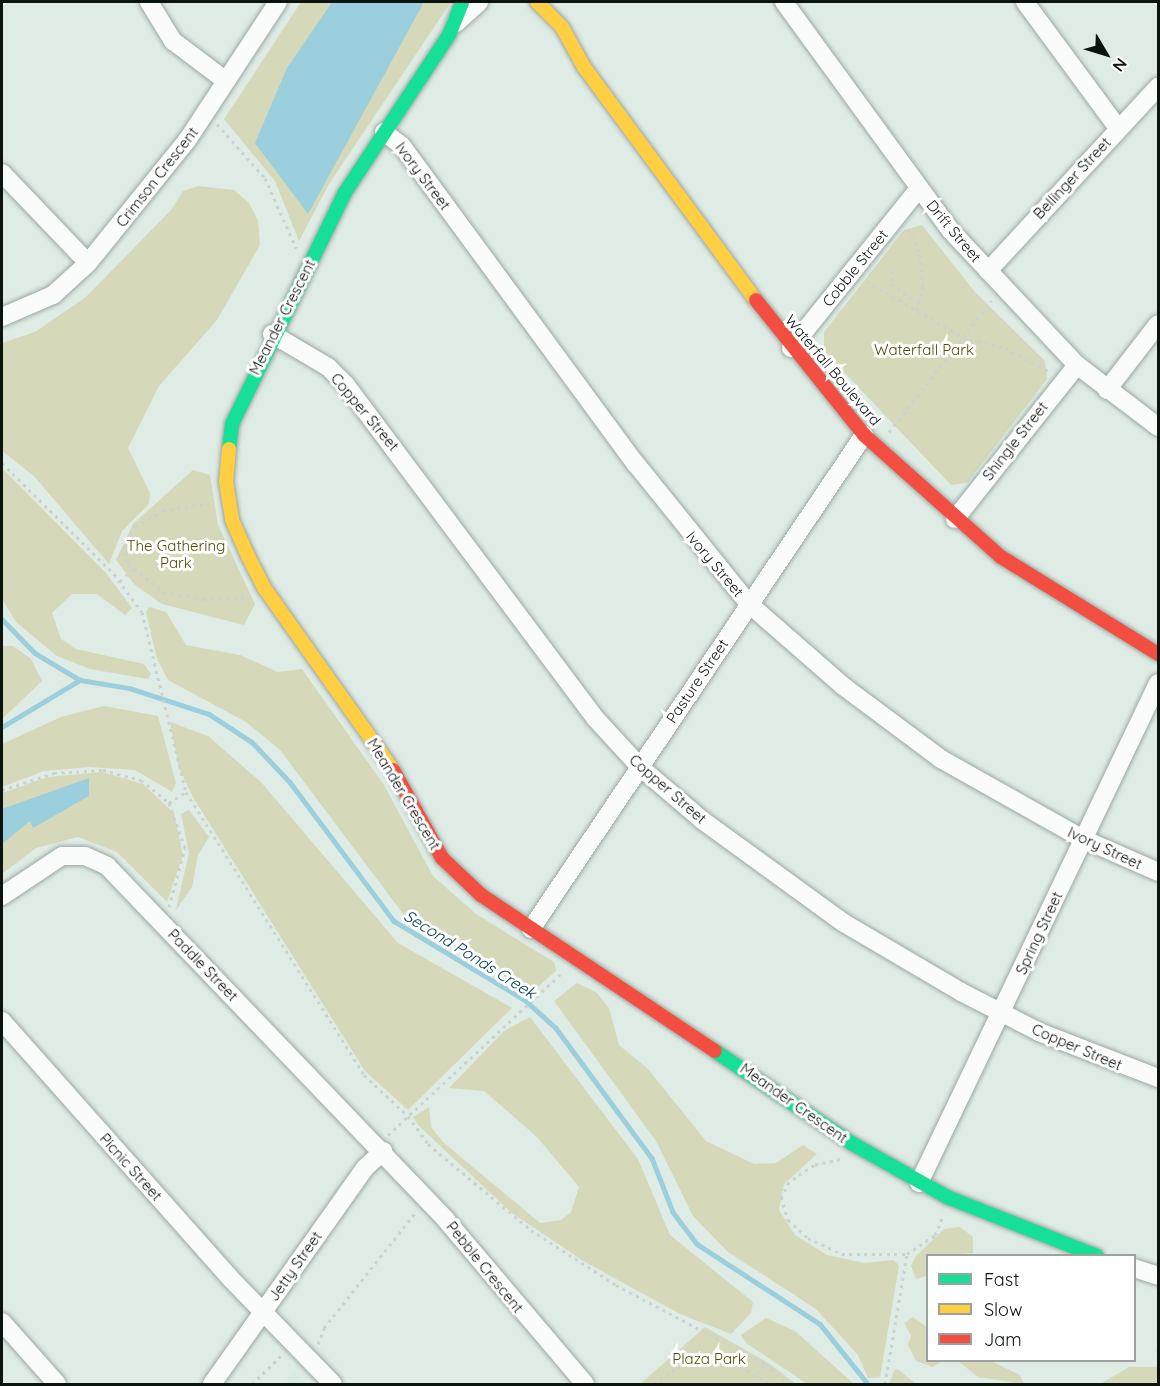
<!DOCTYPE html>
<html>
<head>
<meta charset="utf-8">
<style>
	body { margin:0 }
	#map { position:relative; width:1160px; height:1386px; overflow:hidden; background:#dfece5; font-family:Quicksand,sans-serif }
	div>[style] { position:absolute }
	[style*='--x'] { left:calc(var(--x)*1px); top:calc(var(--y)*1px); width:calc(var(--w)*1px); rotate:calc(var(--a)*1deg) }
	.built>* { inset:0; background:#d5ede0 }
	.green>* { inset:0; background:#d5d8b9 }
	.water>* { inset:0; background:#9ccfdd }
	.stream>* { height:4.5px; margin:-2.25px; padding:0 2.25px; transform-origin:2.25px; border-radius:2.25px; background:#9ccfdd }
	.path>* { height:3px; margin-top:-1.5px; transform-origin:0; background:repeating-linear-gradient(90deg,#cdd2cf 0 3px,transparent 0 7.5px) }
	.roads { filter:drop-shadow(0 0 2px #9ca7a1) drop-shadow(0 0 2px #9ca7a1) }
	.street>* { height:18px; margin:-9px; padding:0 9px; transform-origin:9px; border-radius:9px; background:#fafcfb }
	.fast>* { height:14px; margin:-7px; padding:0 7px; transform-origin:7px; border-radius:7px; background:#16e098 }
	.slow>* { height:14px; margin:-7px; padding:0 7px; transform-origin:7px; border-radius:7px; background:#ffcf43 }
	.jam>* { height:14px; margin:-7px; padding:0 7px; transform-origin:7px; border-radius:7px; background:#f24e42 }
	span { translate:-50% -50%; white-space:nowrap; text-align:center; line-height:1.15; -webkit-text-stroke:6px #fff; paint-order:stroke }
	.street-label { font-size:15px; color:#0b140f }
	.park-label { font-size:15px; color:#504a02 }
	.water-label { font-size:16px; color:#003d4e; font-style:italic }
	.frame { position:absolute; inset:0; border:3px solid #0b140f; pointer-events:none }
	.legend { position:absolute; left:926px; top:1254px; width:210px; height:108px; box-sizing:border-box; background:#fff; border:2px solid #9da19f; margin:0; padding:8px 10px; list-style:none; font-size:18px; color:#0b140f }
	.legend li { display:flex; align-items:center; gap:12px; height:30px }
	.legend b { width:30px; border:2px solid #9da19f }
	.north { position:absolute; left:1076px; top:24px; width:60px; height:60px; -webkit-text-stroke:4px #fff; paint-order:stroke; rotate:128deg; font-size:16px; font-weight:700; line-height:24px; text-align:center; color:#0b140f }
	.north::after { content:''; display:block; margin:auto; width:21px; height:27px; background:#0b140f; clip-path:polygon(50% 0,100% 100%,50% 72%,0 100%) }
</style>
</head>
<body>
<div id="map">
	<div class="built">
		<i style="clip-path:polygon(294px 1370px,307px 1384px,283px 1384px)"></i>
	</div>
	<div class="green">
		<i style="clip-path:polygon(301px 2px,451px 2px,329px 184px,299px 241px,275px 181px,224px 119px)"></i>
		<i style="clip-path:polygon(198px 186px,234px 190px,249px 203px,258px 220px,260px 245px,217px 320px,159px 386px,128px 448px,150px 493px,149px 504px,122px 531px,109px 564px,34px 476px,2px 451px,2px 343px,35px 332px,86px 297px,171px 210px,183px 191px)"></i>
		<i style="clip-path:polygon(922px 225px,975px 292px,1045px 361px,1047px 379px,967px 483px,951px 485px,824px 351px,824px 332px,904px 230px)"></i>
		<i style="clip-path:polygon(2px 468px,106px 573px,132px 608px,125px 615px,97px 594px,72px 594px,52px 613px,61px 639px,76px 649px,144px 664px,151px 674px,148px 679px,90px 669px,57px 656px,16px 622px,2px 599px)"></i>
		<i style="clip-path:polygon(193px 470px,210px 475px,218px 525px,255px 604px,244px 625px,162px 604px,134px 584px,116px 560px,133px 524px)"></i>
		<i style="clip-path:polygon(149px 607px,166px 612px,186px 645px,240px 655px,278px 672px,302px 669px,384px 785px,433px 876px,476px 914px,554px 962px,556px 971px,532px 992px,407px 919px,280px 750px,246px 722px,168px 680px,157px 659px,146px 612px)"></i>
		<i style="clip-path:polygon(2px 646px,13px 646px,31px 659px,42px 681px,2px 719px)"></i>
		<i style="clip-path:polygon(104px 706px,158px 716px,176px 783px,172px 792px,135px 770px,90px 767px,44px 771px,2px 787px,2px 744px,61px 717px)"></i>
		<i style="clip-path:polygon(170px 722px,208px 736px,261px 782px,398px 943px,512px 1008px,408px 1110px,365px 1071px,194px 799px,179px 768px)"></i>
		<i style="clip-path:polygon(102px 772px,143px 784px,174px 813px,183px 855px,167px 902px,117px 852px,78px 837px,36px 848px,2px 874px,2px 793px,48px 777px)"></i>
		<i style="clip-path:polygon(189px 810px,209px 837px,198px 855px,192px 887px,176px 910px,189px 853px,181px 814px)"></i>
		<i style="clip-path:polygon(577px 983px,596px 992px,609px 1008px,619px 1045px,647px 1068px,706px 1141px,754px 1164px,776px 1163px,803px 1145px,817px 1154px,784px 1184px,779px 1210px,795px 1235px,827px 1255px,864px 1263px,894px 1260px,899px 1266px,880px 1377px,868px 1378px,858px 1355px,816px 1309px,728px 1252px,693px 1216px,656px 1141px,554px 1001px)"></i>
		<i style="clip-path:polygon(530px 1017px,638px 1159px,670px 1235px,753px 1302px,751px 1313px,731px 1334px,680px 1314px,585px 1262px,512px 1213px,418px 1125px,413px 1117px,429px 1107px,431px 1127px,444px 1143px,540px 1223px,561px 1220px,571px 1212px,579px 1187px,537px 1137px,484px 1091px,449px 1088px,504px 1031px)"></i>
		<i style="clip-path:polygon(960px 1227px,973px 1237px,973px 1253px,928px 1256px,927px 1276px,916px 1279px,911px 1266px,916px 1256px,944px 1229px)"></i>
		<i style="clip-path:polygon(913px 1317px,927px 1327px,928px 1360px,942px 1361px,933px 1367px,916px 1361px,908px 1345px,911px 1336px,904px 1323px)"></i>
		<i style="clip-path:polygon(766px 1318px,795px 1331px,854px 1384px,807px 1384px,746px 1343px,741px 1335px)"></i>
		<i style="clip-path:polygon(705px 1327px,770px 1364px,796px 1384px,640px 1384px)"></i>
		<i style="clip-path:polygon(958px 1361px,991px 1361px,1020px 1375px,1024px 1384px,978px 1377px)"></i>
		<i style="clip-path:polygon(1129px 1367px,1158px 1367px,1158px 1384px,1100px 1384px)"></i>
		<i style="clip-path:polygon(895px 1369px,899px 1370px,916px 1384px,889px 1384px)"></i>
	</div>
	<div class="water">
		<i style="clip-path:polygon(332px 2px,424px 2px,308px 214px,255px 143px,287px 68px)"></i>
		<i style="clip-path:polygon(89px 778px,89px 796px,33px 828px,30px 821px,2px 844px,2px 809px)"></i>
	</div>
	<div class="stream">
		<i style="--x:2;--y:619;--w:47;--a:45.9"></i>
		<i style="--x:35;--y:653;--w:52;--a:31"></i>
		<i style="--x:80;--y:680;--w:50;--a:9.3"></i>
		<i style="--x:129;--y:688;--w:84;--a:18"></i>
		<i style="--x:209;--y:714;--w:51;--a:33.1"></i>
		<i style="--x:252;--y:742;--w:55;--a:46.5"></i>
		<i style="--x:290;--y:782;--w:174;--a:53.2"></i>
		<i style="--x:394;--y:921;--w:153;--a:31.1"></i>
		<i style="--x:525;--y:1000;--w:42;--a:42.1"></i>
		<i style="--x:556;--y:1028;--w:162;--a:53.6"></i>
		<i style="--x:652;--y:1158;--w:58;--a:68.7"></i>
		<i style="--x:673;--y:1212;--w:40;--a:53"></i>
		<i style="--x:697;--y:1244;--w:147;--a:33"></i>
		<i style="--x:820;--y:1324;--w:77;--a:51.3"></i>
		<i style="--x:2;--y:727;--w:91;--a:-31.1"></i>
	</div>
	<div class="path">
		<i style="--x:217;--y:124;--w:72;--a:48.4"></i>
		<i style="--x:265;--y:178;--w:77;--a:66.1"></i>
		<i style="--x:908;--y:229;--w:28;--a:64"></i>
		<i style="--x:920;--y:254;--w:32;--a:85"></i>
		<i style="--x:923;--y:286;--w:25;--a:104"></i>
		<i style="--x:892;--y:270;--w:15;--a:94"></i>
		<i style="--x:891;--y:285;--w:31;--a:31"></i>
		<i style="--x:866;--y:281;--w:112;--a:30"></i>
		<i style="--x:963;--y:337;--w:43;--a:14.7"></i>
		<i style="--x:1005;--y:348;--w:49;--a:28.1"></i>
		<i style="--x:889;--y:432;--w:167;--a:-52"></i>
		<i style="--x:2;--y:463;--w:158;--a:44.7"></i>
		<i style="--x:114;--y:574;--w:47;--a:53.6"></i>
		<i style="--x:142;--y:612;--w:185;--a:76.3"></i>
		<i style="--x:186;--y:792;--w:334;--a:57.8"></i>
		<i style="--x:364;--y:1075;--w:60;--a:43"></i>
		<i style="--x:408;--y:1116;--w:34;--a:54"></i>
		<i style="--x:428;--y:1144;--w:134;--a:39.9"></i>
		<i style="--x:531;--y:1230;--w:101;--a:32.9"></i>
		<i style="--x:616;--y:1285;--w:169;--a:27.9"></i>
		<i style="--x:765;--y:1364;--w:32;--a:39"></i>
		<i style="--x:210;--y:503;--w:47;--a:171.3"></i>
		<i style="--x:164;--y:510;--w:32;--a:150"></i>
		<i style="--x:136;--y:526;--w:22;--a:122"></i>
		<i style="--x:124;--y:545;--w:19;--a:78"></i>
		<i style="--x:128;--y:564;--w:46;--a:37.9"></i>
		<i style="--x:164;--y:592;--w:41;--a:9.9"></i>
		<i style="--x:204;--y:599;--w:44;--a:-2.6"></i>
		<i style="--x:120;--y:581;--w:16;--a:-43"></i>
		<i style="--x:2;--y:790;--w:55;--a:-18.1"></i>
		<i style="--x:54;--y:773;--w:49;--a:-3.5"></i>
		<i style="--x:103;--y:770;--w:39;--a:15"></i>
		<i style="--x:141;--y:780;--w:36;--a:39"></i>
		<i style="--x:169;--y:907;--w:61;--a:-74.8"></i>
		<i style="--x:185;--y:848;--w:48;--a:-109.6"></i>
		<i style="--x:169;--y:803;--w:20;--a:-33"></i>
		<i style="--x:388;--y:1135;--w:238;--a:-43"></i>
		<i style="--x:840;--y:1159;--w:27;--a:167"></i>
		<i style="--x:814;--y:1165;--w:30;--a:146"></i>
		<i style="--x:789;--y:1182;--w:17;--a:118"></i>
		<i style="--x:781;--y:1197;--w:24;--a:73"></i>
		<i style="--x:788;--y:1220;--w:27;--a:42"></i>
		<i style="--x:808;--y:1238;--w:38;--a:25"></i>
		<i style="--x:842;--y:1254;--w:65;--a:0"></i>
		<i style="--x:318;--y:1344;--w:17;--a:-69"></i>
		<i style="--x:324;--y:1328;--w:148;--a:-51.6"></i>
		<i style="--x:1158;--y:1352;--w:3;--a:-90"></i>
		<i style="--x:757;--y:1374;--w:13;--a:-51"></i>
		<i style="--x:252;--y:1384;--w:43;--a:-44.1"></i>
		<i style="--x:654;--y:1384;--w:29;--a:-36"></i>
		<i style="--x:677;--y:1367;--w:33;--a:-14"></i>
		<i style="--x:709;--y:1359;--w:32;--a:13"></i>
		<i style="--x:740;--y:1366;--w:35;--a:31"></i>
		<i style="--x:885;--y:1384;--w:132;--a:-80.4"></i>
		<i style="--x:907;--y:1254;--w:34;--a:-34"></i>
		<i style="--x:935;--y:1235;--w:21;--a:-67"></i>
	</div>
	<div class="roads">
		<div class="street">
			<i style="--x:149;--y:2;--w:46;--a:58.4"></i>
			<i style="--x:173;--y:41;--w:66;--a:37"></i>
			<i style="--x:784;--y:2;--w:283;--a:53.9"></i>
			<i style="--x:951;--y:231;--w:184;--a:46.8"></i>
			<i style="--x:1077;--y:365;--w:102;--a:37.4"></i>
			<i style="--x:1025;--y:2;--w:157;--a:53.6"></i>
			<i style="--x:456;--y:23;--w:31;--a:-42"></i>
			<i style="--x:384;--y:132;--w:23;--a:38"></i>
			<i style="--x:402;--y:146;--w:395;--a:53.7"></i>
			<i style="--x:636;--y:464;--w:180;--a:51.1"></i>
			<i style="--x:749;--y:604;--w:125;--a:41.1"></i>
			<i style="--x:843;--y:686;--w:122;--a:36.7"></i>
			<i style="--x:941;--y:759;--w:163;--a:29.4"></i>
			<i style="--x:1083;--y:839;--w:82;--a:23.7"></i>
			<i style="--x:2;--y:173;--w:124;--a:46.3"></i>
			<i style="--x:988;--y:271;--w:251;--a:-47.3"></i>
			<i style="--x:2;--y:317;--w:56;--a:-23.3"></i>
			<i style="--x:53;--y:295;--w:47;--a:-42.4"></i>
			<i style="--x:88;--y:263;--w:159;--a:-51.1"></i>
			<i style="--x:188;--y:139;--w:164;--a:-56.7"></i>
			<i style="--x:272;--y:334;--w:65;--a:30.5"></i>
			<i style="--x:328;--y:367;--w:25;--a:45"></i>
			<i style="--x:346;--y:385;--w:416;--a:53.2"></i>
			<i style="--x:595;--y:718;--w:67;--a:47.4"></i>
			<i style="--x:640;--y:767;--w:82;--a:40.5"></i>
			<i style="--x:702;--y:820;--w:175;--a:36"></i>
			<i style="--x:844;--y:923;--w:136;--a:30.5"></i>
			<i style="--x:961;--y:992;--w:88;--a:27.1"></i>
			<i style="--x:1039;--y:1032;--w:128;--a:21.1"></i>
			<i style="--x:791;--y:348;--w:205;--a:-51.3"></i>
			<i style="--x:1107;--y:390;--w:83;--a:-52.3"></i>
			<i style="--x:955;--y:519;--w:196;--a:-51.6"></i>
			<i style="--x:2;--y:896;--w:72;--a:-33.7"></i>
			<i style="--x:62;--y:856;--w:23;--a:0"></i>
			<i style="--x:85;--y:856;--w:24;--a:24"></i>
			<i style="--x:107;--y:866;--w:490;--a:46.2"></i>
			<i style="--x:446;--y:1220;--w:215;--a:49.7"></i>
			<i style="--x:531;--y:929;--w:596;--a:-56.02"></i>
			<i style="--x:2;--y:1021;--w:345;--a:48.4"></i>
			<i style="--x:231;--y:1279;--w:146;--a:45.8"></i>
			<i style="--x:919;--y:1183;--w:554;--a:-64.45"></i>
			<i style="--x:1134;--y:1268;--w:25;--a:18"></i>
			<i style="--x:2;--y:1322;--w:83;--a:48.4"></i>
			<i style="--x:212;--y:1384;--w:265;--a:-54.7"></i>
			<i style="--x:365;--y:1168;--w:25;--a:-43"></i>
		</div>
		<div class="fast">
			<i style="--x:229;--y:449;--w:25;--a:-83"></i>
			<i style="--x:232;--y:424;--w:256;--a:-64"></i>
			<i style="--x:344;--y:194;--w:191;--a:-56.6"></i>
			<i style="--x:449;--y:35;--w:35;--a:-68"></i>
			<i style="--x:715;--y:1051;--w:166;--a:34"></i>
			<i style="--x:853;--y:1144;--w:108;--a:29.4"></i>
			<i style="--x:947;--y:1197;--w:161;--a:21.5"></i>
		</div>
		<div class="slow">
			<i style="--x:537;--y:2;--w:35;--a:45"></i>
			<i style="--x:562;--y:27;--w:46;--a:61.2"></i>
			<i style="--x:584;--y:67;--w:290;--a:53.6"></i>
			<i style="--x:229;--y:449;--w:32;--a:95"></i>
			<i style="--x:226;--y:481;--w:39;--a:81"></i>
			<i style="--x:232;--y:520;--w:39;--a:66"></i>
			<i style="--x:248;--y:556;--w:37;--a:63"></i>
			<i style="--x:265;--y:589;--w:222;--a:54.7"></i>
		</div>
		<div class="jam">
			<i style="--x:756;--y:300;--w:173;--a:51.3"></i>
			<i style="--x:864;--y:435;--w:183;--a:41.7"></i>
			<i style="--x:1001;--y:557;--w:185;--a:31.7"></i>
			<i style="--x:393;--y:770;--w:101;--a:60.9"></i>
			<i style="--x:442;--y:858;--w:54;--a:43.5"></i>
			<i style="--x:481;--y:895;--w:281;--a:33.7"></i>
		</div>
	</div>
	<div class="street-label">
		<span style="left:423px;top:176px;rotate:53deg">Ivory Street</span>
		<span style="left:157px;top:177px;rotate:-52deg">Crimson Crescent</span>
		<span style="left:1072px;top:178px;rotate:-47deg">Bellinger Street</span>
		<span style="left:954px;top:231px;rotate:50deg">Drift Street</span>
		<span style="left:855px;top:268px;rotate:-51deg">Cobble Street</span>
		<span style="left:282px;top:317px;rotate:-63deg">Meander Crescent</span>
		<span style="left:833px;top:370px;rotate:50deg">Waterfall Boulevard</span>
		<span style="left:365px;top:412px;rotate:50deg">Copper Street</span>
		<span style="left:1015px;top:441px;rotate:-52deg">Shingle Street</span>
		<span style="left:715px;top:564px;rotate:50deg">Ivory Street</span>
		<span style="left:697px;top:681px;rotate:-56deg">Pasture Street</span>
		<span style="left:668px;top:789px;rotate:41deg">Copper Street</span>
		<span style="left:404px;top:794px;rotate:59deg">Meander Crescent</span>
		<span style="left:1105px;top:848px;rotate:25deg">Ivory Street</span>
		<span style="left:1039px;top:933px;rotate:-65deg">Spring Street</span>
		<span style="left:203px;top:965px;rotate:46deg">Paddle Street</span>
		<span style="left:1077px;top:1047px;rotate:23deg">Copper Street</span>
		<span style="left:794px;top:1103px;rotate:35deg">Meander Crescent</span>
		<span style="left:131px;top:1167px;rotate:48deg">Picnic Street</span>
		<span style="left:295px;top:1266px;rotate:-55deg">Jetty Street</span>
		<span style="left:485px;top:1267px;rotate:51deg">Pebble Crescent</span>
	</div>
	<div class="park-label">
		<span style="left:924px;top:350px">Waterfall Park</span>
		<span style="left:176px;top:554px">The Gathering<br>Park</span>
		<span style="left:709px;top:1359px">Plaza Park</span>
	</div>
	<div class="water-label">
		<span style="left:470px;top:954px;rotate:32deg">Second Ponds Creek</span>
	</div>
	<div class="frame"></div>
	<ul class="legend">
	<li><b style="height:8px;background:#16e098"></b>Fast</li>
	<li><b style="height:8px;background:#ffcf43"></b>Slow</li>
	<li><b style="height:8px;background:#f24e42"></b>Jam</li>
	</ul>
	<div class="north">N</div>
</div>
</body>
</html>
